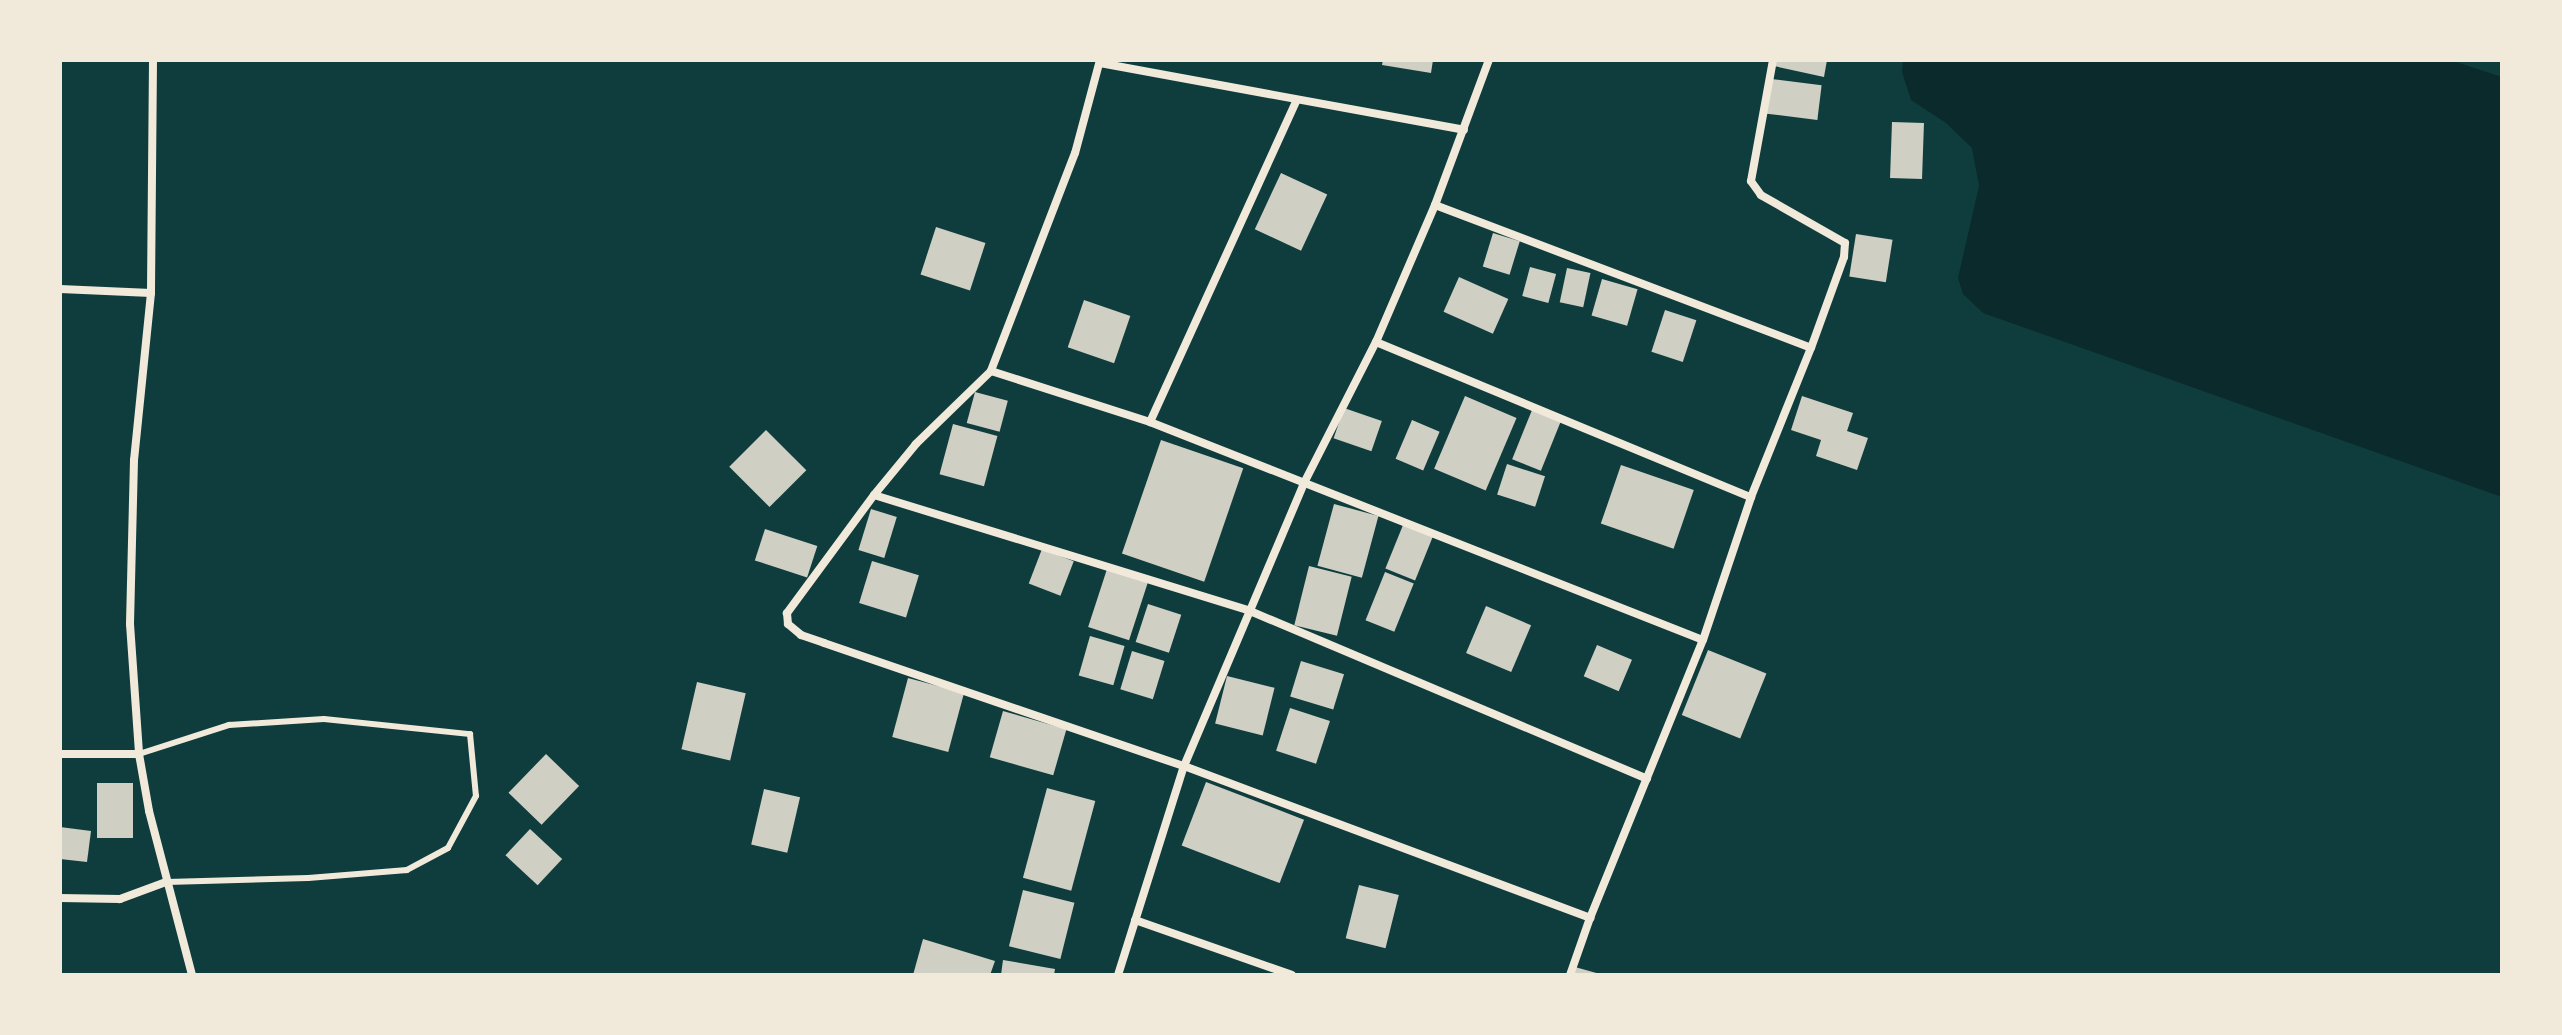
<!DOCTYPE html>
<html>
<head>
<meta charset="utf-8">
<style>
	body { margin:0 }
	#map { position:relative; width:2562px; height:1035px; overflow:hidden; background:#0f3d3e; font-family:Figtree,sans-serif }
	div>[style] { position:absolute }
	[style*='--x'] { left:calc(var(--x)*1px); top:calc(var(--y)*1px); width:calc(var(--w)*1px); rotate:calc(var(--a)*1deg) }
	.water>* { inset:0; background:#0a2a2b }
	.building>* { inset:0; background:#cfcfc3; transform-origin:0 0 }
	.service>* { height:6px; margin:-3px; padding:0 3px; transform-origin:3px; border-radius:3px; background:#f1e9da }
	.minor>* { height:8px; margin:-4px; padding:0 4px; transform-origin:4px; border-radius:4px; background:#f1e9da }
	span { translate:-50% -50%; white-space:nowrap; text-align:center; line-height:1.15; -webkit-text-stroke:6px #f1e9da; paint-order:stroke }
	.frame { position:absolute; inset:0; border:62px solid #f1e9da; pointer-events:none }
</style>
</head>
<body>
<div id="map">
	<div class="water">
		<i style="clip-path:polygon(1903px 60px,2450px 60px,2502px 77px,2502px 497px,1983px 313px,1963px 294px,1958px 278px,1979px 186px,1972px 148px,1946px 123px,1911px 100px,1902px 72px)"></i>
	</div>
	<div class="building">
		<i style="clip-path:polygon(1383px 60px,1433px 60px,1431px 73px,1382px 65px)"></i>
		<i style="clip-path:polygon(1775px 60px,1827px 60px,1824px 77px,1774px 66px)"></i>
		<i style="left:1771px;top:79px;width:51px;height:35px;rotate:7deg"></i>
		<i style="left:1892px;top:122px;width:32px;height:56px;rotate:2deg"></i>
		<i style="left:1281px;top:173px;width:51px;height:62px;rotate:25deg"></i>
		<i style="left:936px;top:227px;width:52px;height:50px;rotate:18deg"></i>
		<i style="left:1493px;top:233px;width:28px;height:35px;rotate:17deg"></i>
		<i style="left:1856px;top:234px;width:37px;height:43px;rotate:9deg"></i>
		<i style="left:1530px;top:267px;width:27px;height:30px;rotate:15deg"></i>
		<i style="left:1567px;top:268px;width:24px;height:35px;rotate:12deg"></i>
		<i style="left:1459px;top:277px;width:54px;height:38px;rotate:24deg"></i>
		<i style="left:1602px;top:279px;width:37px;height:38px;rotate:16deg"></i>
		<i style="left:1084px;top:300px;width:49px;height:50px;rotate:19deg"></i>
		<i style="left:1665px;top:310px;width:33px;height:44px;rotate:18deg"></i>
		<i style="left:975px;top:392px;width:34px;height:32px;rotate:15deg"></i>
		<i style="left:1465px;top:396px;width:56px;height:79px;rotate:23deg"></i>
		<i style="clip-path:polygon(1802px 396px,1853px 413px,1847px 431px,1868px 438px,1857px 470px,1816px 456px,1821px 440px,1791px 430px)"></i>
		<i style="left:1344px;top:408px;width:40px;height:32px;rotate:19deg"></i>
		<i style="left:1532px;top:410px;width:31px;height:53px;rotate:22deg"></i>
		<i style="left:1412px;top:420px;width:30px;height:42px;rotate:23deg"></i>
		<i style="left:953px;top:424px;width:46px;height:52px;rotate:15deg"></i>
		<i style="left:766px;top:430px;width:57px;height:52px;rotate:45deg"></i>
		<i style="left:1161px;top:440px;width:87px;height:120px;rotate:19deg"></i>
		<i style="left:1507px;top:464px;width:40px;height:32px;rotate:18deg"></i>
		<i style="left:1621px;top:465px;width:77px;height:62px;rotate:19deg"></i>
		<i style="left:1334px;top:504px;width:46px;height:64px;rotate:15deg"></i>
		<i style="left:871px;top:509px;width:27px;height:43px;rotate:17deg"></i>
		<i style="left:1403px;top:525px;width:32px;height:47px;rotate:22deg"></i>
		<i style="left:765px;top:529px;width:55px;height:33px;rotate:18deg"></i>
		<i style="left:1042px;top:549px;width:34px;height:37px;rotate:21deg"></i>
		<i style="left:872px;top:561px;width:49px;height:44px;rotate:17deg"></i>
		<i style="left:1309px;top:566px;width:44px;height:61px;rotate:14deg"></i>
		<i style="left:1107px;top:569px;width:43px;height:61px;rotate:18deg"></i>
		<i style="left:1385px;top:572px;width:31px;height:52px;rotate:22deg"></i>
		<i style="left:1148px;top:604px;width:35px;height:40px;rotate:18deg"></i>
		<i style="left:1486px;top:606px;width:49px;height:51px;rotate:23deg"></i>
		<i style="left:1090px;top:636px;width:36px;height:41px;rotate:16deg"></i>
		<i style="left:1597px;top:645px;width:38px;height:34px;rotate:23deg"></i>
		<i style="left:1708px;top:650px;width:63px;height:70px;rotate:22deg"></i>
		<i style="left:1132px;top:651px;width:34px;height:40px;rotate:17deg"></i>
		<i style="left:1301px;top:661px;width:45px;height:37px;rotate:17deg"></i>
		<i style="left:1227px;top:676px;width:49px;height:49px;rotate:14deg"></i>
		<i style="left:908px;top:678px;width:58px;height:61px;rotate:15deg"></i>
		<i style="left:697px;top:682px;width:50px;height:69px;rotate:13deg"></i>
		<i style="left:1290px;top:708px;width:42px;height:45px;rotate:18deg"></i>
		<i style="left:1003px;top:711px;width:66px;height:48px;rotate:16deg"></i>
		<i style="left:546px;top:754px;width:46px;height:54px;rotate:44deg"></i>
		<i style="left:1206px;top:782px;width:105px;height:68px;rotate:21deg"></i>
		<i style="left:97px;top:783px;width:36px;height:55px"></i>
		<i style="left:1047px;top:788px;width:50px;height:93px;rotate:15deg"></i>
		<i style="left:764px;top:789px;width:37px;height:57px;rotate:13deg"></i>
		<i style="clip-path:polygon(60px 827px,91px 831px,87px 862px,60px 859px)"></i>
		<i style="left:530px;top:829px;width:44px;height:36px;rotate:43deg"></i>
		<i style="left:1359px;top:885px;width:41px;height:55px;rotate:14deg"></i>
		<i style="left:1023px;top:890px;width:53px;height:58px;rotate:14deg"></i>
		<i style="clip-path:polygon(923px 939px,995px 961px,990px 975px,913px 975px)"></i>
		<i style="clip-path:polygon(1003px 960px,1055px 969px,1054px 975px,1001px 975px)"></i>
		<i style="clip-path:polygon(1575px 967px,1600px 974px,1600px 975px,1572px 975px)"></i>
	</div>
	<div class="service">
		<i style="--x:139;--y:754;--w:95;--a:-17.9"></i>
		<i style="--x:229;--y:725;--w:95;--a:-3.6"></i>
		<i style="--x:324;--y:719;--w:147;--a:5.9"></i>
		<i style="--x:470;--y:734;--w:62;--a:84.5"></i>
		<i style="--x:476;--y:796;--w:59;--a:118.3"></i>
		<i style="--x:448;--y:848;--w:47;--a:151.8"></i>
		<i style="--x:407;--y:870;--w:99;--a:175.4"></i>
		<i style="--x:308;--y:878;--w:141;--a:178.4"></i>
	</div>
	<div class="minor">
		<i style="--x:153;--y:60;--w:233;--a:90.5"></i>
		<i style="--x:151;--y:293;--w:168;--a:95.8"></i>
		<i style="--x:134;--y:460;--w:164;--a:91.4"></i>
		<i style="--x:130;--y:624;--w:130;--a:86"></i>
		<i style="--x:139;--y:754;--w:58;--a:80"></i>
		<i style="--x:149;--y:811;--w:170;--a:75.3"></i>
		<i style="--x:1100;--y:60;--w:96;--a:105"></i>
		<i style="--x:1075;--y:153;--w:234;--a:111.1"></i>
		<i style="--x:991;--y:371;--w:105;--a:135.8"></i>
		<i style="--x:916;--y:444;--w:66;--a:129.5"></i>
		<i style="--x:874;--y:495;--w:147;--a:126.4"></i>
		<i style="--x:787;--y:613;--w:11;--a:85"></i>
		<i style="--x:788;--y:624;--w:17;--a:40"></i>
		<i style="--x:801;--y:635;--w:24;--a:19"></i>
		<i style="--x:824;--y:643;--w:380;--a:18.9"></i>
		<i style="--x:1184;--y:766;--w:434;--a:20.5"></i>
		<i style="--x:1100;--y:63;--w:370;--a:10.4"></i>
		<i style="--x:1435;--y:205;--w:402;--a:20.8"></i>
		<i style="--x:1811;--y:348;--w:97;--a:-70.1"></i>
		<i style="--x:1844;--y:257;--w:14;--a:-86"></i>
		<i style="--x:1845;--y:243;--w:97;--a:-150.3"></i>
		<i style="--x:1761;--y:195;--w:17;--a:-126"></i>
		<i style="--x:1751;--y:181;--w:123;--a:-79.7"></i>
		<i style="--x:60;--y:289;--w:91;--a:2.5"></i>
		<i style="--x:1376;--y:342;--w:406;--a:22.5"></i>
		<i style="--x:1751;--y:497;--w:161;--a:-68.1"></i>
		<i style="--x:991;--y:371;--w:167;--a:17.8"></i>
		<i style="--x:1150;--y:422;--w:594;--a:21.52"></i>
		<i style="--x:1150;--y:422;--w:354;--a:-65.5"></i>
		<i style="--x:874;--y:495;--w:393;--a:17.1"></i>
		<i style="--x:1250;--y:611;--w:431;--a:22.9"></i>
		<i style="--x:60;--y:754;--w:79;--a:0"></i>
		<i style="--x:60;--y:898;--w:60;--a:1"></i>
		<i style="--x:120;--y:899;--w:49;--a:-20.3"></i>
		<i style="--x:1135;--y:920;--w:166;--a:19.3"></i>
		<i style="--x:1118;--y:975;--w:219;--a:-72.5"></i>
		<i style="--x:1184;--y:766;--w:305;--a:-67"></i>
		<i style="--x:1303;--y:485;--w:161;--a:-63"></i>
		<i style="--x:1376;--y:342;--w:149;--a:-66.7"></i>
		<i style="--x:1435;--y:205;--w:155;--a:-69.6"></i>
		<i style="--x:1570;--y:975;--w:60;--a:-70.7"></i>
		<i style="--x:1590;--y:918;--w:300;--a:-67.9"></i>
		<i style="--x:1703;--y:640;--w:151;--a:-71.4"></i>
	</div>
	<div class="frame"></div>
</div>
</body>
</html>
